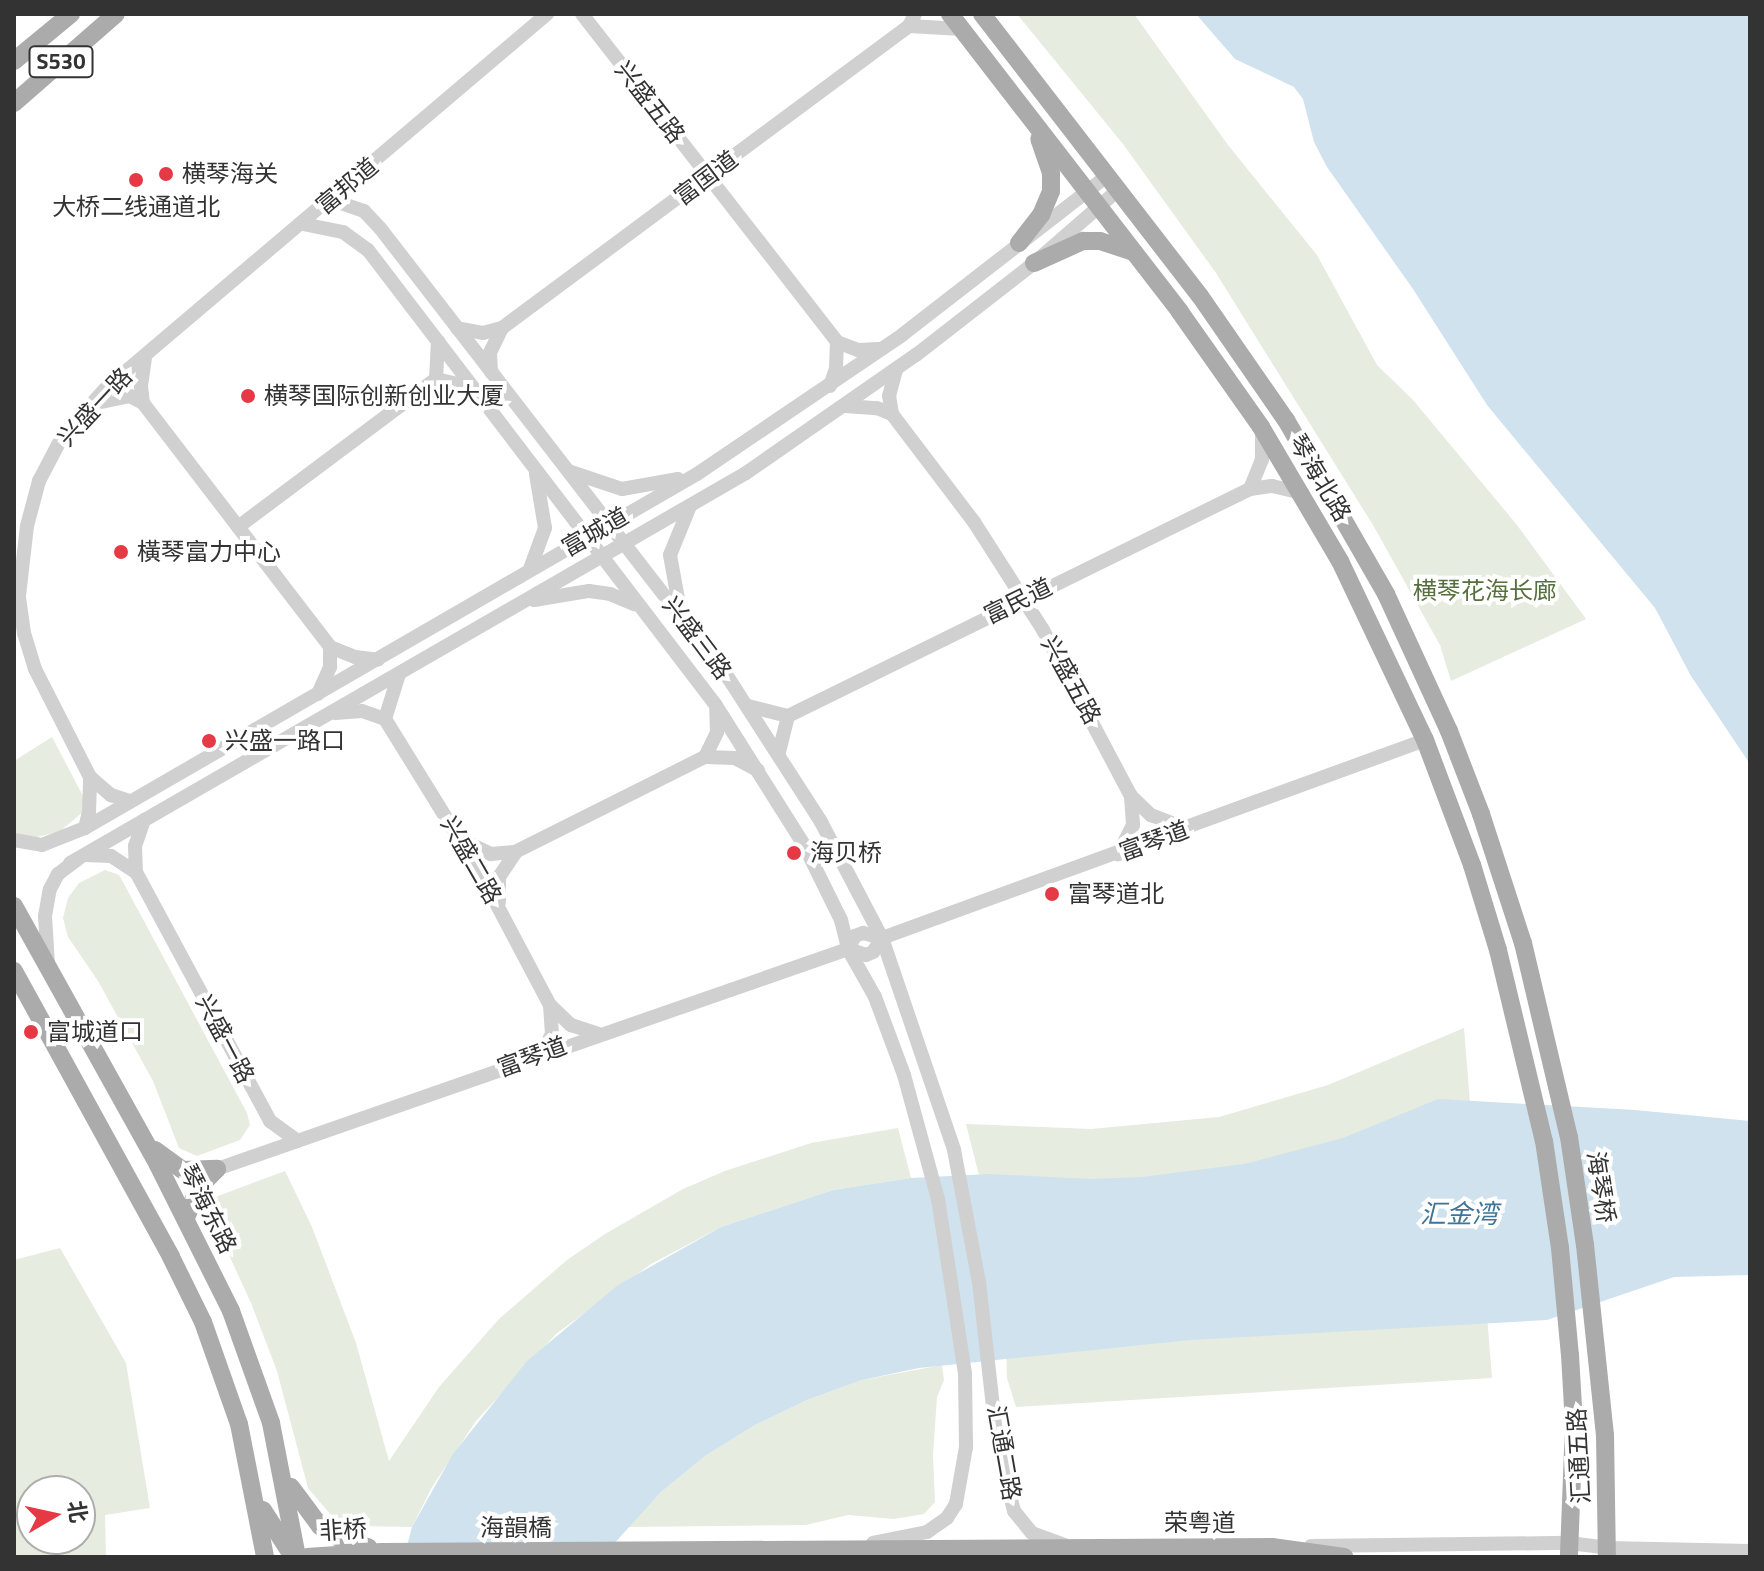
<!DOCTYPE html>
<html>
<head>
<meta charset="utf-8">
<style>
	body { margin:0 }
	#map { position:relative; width:1764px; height:1571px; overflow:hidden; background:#fff; font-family:"Titillium Web","Noto Sans SC",sans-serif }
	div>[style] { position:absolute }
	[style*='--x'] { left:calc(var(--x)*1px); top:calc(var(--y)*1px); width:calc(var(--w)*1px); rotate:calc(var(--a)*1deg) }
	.green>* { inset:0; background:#e6ecdf }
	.water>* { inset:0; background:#cfe2ee }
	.minor>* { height:14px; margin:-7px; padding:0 7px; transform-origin:7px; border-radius:7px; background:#d0d0d0 }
	.major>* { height:18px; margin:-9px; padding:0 9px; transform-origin:9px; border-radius:9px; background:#ababab }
	.dots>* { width:22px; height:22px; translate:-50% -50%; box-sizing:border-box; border:4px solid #fff; border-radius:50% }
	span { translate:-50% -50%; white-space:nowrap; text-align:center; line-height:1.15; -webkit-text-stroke:8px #fff; paint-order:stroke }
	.shield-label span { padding:2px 6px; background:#fff; border:2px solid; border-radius:6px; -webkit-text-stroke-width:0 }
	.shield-label { font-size:22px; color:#333; font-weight:700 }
	.street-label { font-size:24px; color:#333 }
	.poi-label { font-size:24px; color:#333 }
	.left { translate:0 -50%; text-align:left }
	.park-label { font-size:24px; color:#56703f }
	.water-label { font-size:26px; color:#3f7597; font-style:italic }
	.frame { position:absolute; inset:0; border:16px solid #333; pointer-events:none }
	.north { position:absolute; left:16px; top:1475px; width:80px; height:80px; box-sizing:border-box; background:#fff; border:2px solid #adadad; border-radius:50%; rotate:81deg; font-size:22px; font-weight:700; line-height:32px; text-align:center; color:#333 }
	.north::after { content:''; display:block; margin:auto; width:28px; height:36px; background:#e63946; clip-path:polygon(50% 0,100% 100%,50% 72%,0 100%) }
</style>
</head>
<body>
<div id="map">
	<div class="green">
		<i style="clip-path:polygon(1017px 14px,1134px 14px,1228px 145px,1317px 255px,1377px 365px,1413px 400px,1517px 525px,1586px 619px,1451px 681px,1440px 645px,1373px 525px,1216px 273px,1123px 144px)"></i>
		<i style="clip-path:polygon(52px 737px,83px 796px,83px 812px,59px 832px,36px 837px,17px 835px,14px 833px,14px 761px)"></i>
		<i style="clip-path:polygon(105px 870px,119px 875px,123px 882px,247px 1113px,250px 1125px,240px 1140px,197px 1156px,179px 1148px,153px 1081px,98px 981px,68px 937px,63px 918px,68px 898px,79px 883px)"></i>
		<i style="clip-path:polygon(1464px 1028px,1492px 1378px,1016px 1407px,1007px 1378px,1005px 1305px,987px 1207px,966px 1124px,1091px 1129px,1219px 1117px,1328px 1085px)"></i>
		<i style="clip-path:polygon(898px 1128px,911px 1178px,833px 1190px,721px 1227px,651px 1264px,556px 1334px,476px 1421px,432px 1487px,412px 1527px,360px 1526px,344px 1522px,330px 1514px,308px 1488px,277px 1371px,251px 1303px,207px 1207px,218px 1196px,285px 1171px,312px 1227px,356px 1343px,389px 1461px,439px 1387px,499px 1319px,567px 1260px,605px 1234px,683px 1189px,725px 1171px,811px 1143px)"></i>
		<i style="clip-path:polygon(evenodd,60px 1248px,126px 1363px,150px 1508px,105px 1515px,106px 1557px,14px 1557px,14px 1260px,60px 1248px,80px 1491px,80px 1539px,32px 1539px,32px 1491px,80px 1491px)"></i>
		<i style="clip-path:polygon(942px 1365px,944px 1380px,937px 1397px,933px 1455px,935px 1502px,924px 1514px,894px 1519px,848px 1515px,806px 1525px,627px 1527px,660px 1493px,705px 1456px,755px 1425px,807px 1400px,862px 1380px)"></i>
	</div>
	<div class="water">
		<i style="clip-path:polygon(1196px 14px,1750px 14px,1750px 764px,1691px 676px,1655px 608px,1487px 405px,1413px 289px,1327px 167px,1314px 142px,1303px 99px,1294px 87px,1235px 59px)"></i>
		<i style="clip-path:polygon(1438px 1099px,1635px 1110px,1750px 1121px,1750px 1275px,1674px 1277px,1547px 1320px,1190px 1340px,919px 1368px,862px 1380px,807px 1400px,755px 1425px,705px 1456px,660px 1493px,602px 1557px,404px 1557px,412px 1527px,453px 1454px,527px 1361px,618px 1285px,721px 1227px,833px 1190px,911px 1178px,989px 1174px,1091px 1179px,1142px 1177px,1244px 1164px,1343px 1138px)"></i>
	</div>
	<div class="minor">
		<i style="--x:582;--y:14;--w:415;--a:52.1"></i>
		<i style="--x:837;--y:342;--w:22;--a:21"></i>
		<i style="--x:858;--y:350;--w:21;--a:-3"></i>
		<i style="--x:909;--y:26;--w:53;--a:3.2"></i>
		<i style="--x:332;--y:200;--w:34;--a:19"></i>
		<i style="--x:364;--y:211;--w:23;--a:47"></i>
		<i style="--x:380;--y:228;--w:570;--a:52.27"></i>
		<i style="--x:729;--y:679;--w:170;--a:57.2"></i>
		<i style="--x:821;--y:822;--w:131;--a:62.3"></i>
		<i style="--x:882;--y:938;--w:224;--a:71.2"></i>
		<i style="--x:954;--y:1150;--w:134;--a:79.3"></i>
		<i style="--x:979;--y:1282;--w:161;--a:83.6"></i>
		<i style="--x:997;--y:1442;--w:71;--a:76.2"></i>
		<i style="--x:1014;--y:1511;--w:28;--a:51"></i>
		<i style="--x:1032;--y:1533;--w:35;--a:20"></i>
		<i style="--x:303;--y:224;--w:41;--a:11.3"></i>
		<i style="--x:343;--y:232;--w:31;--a:36"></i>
		<i style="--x:368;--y:250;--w:571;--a:52.61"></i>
		<i style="--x:715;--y:704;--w:167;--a:57.7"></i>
		<i style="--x:804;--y:845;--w:84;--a:63.7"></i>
		<i style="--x:841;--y:920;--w:30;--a:76"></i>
		<i style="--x:848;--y:949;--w:55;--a:60.6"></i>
		<i style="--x:875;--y:997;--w:83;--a:69.6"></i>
		<i style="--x:904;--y:1075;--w:129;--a:74.7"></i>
		<i style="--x:938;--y:1199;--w:177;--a:81.2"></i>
		<i style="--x:965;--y:1374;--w:73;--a:89.2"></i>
		<i style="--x:966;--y:1447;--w:58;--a:100"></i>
		<i style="--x:956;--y:1504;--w:17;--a:123"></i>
		<i style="--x:947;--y:1518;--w:24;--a:145"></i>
		<i style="--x:927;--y:1532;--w:55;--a:168.5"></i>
		<i style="--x:457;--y:328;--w:26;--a:11"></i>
		<i style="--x:483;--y:333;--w:20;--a:-15"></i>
		<i style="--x:502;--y:328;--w:28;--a:116"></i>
		<i style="--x:490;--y:353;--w:19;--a:87"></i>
		<i style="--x:502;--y:328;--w:507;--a:-36.58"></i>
		<i style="--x:909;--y:26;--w:13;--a:-63"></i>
		<i style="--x:438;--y:341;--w:38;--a:93"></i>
		<i style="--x:436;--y:379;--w:36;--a:13"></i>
		<i style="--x:830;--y:386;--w:18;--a:-71"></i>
		<i style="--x:836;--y:369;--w:27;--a:-88"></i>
		<i style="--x:143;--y:403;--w:17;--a:-97"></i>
		<i style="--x:141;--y:386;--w:30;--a:-82"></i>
		<i style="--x:92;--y:404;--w:39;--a:-12"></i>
		<i style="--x:130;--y:396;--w:15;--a:28"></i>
		<i style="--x:143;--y:403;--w:307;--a:52.5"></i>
		<i style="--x:330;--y:647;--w:27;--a:22"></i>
		<i style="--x:355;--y:657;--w:23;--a:7"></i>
		<i style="--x:845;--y:406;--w:32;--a:4"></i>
		<i style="--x:877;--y:408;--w:16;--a:22"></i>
		<i style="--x:892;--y:414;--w:136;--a:52.8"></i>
		<i style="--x:974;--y:522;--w:128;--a:57.4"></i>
		<i style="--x:1043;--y:630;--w:188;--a:62.1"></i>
		<i style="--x:1131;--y:796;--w:29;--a:86"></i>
		<i style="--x:1133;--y:825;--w:33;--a:117"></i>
		<i style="--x:892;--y:414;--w:18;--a:-99"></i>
		<i style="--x:889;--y:396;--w:28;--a:-75"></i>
		<i style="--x:571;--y:472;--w:54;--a:18.4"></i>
		<i style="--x:622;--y:489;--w:57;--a:-10.1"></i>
		<i style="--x:1250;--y:489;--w:31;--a:-68"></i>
		<i style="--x:1262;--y:460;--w:28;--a:-90"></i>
		<i style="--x:238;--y:527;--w:247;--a:-36.8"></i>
		<i style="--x:530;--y:569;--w:44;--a:-69.9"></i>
		<i style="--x:545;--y:528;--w:55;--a:-99.5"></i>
		<i style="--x:534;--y:600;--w:56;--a:-9.3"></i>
		<i style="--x:589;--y:591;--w:21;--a:8"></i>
		<i style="--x:610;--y:594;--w:26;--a:23"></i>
		<i style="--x:680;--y:610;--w:56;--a:-100.3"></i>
		<i style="--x:670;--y:555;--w:53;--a:-67.8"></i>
		<i style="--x:318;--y:694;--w:30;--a:-66"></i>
		<i style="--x:330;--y:667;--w:20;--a:-90"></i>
		<i style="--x:748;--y:706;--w:41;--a:14"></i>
		<i style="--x:335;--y:713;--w:27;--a:-4"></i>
		<i style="--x:362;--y:711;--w:24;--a:19"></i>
		<i style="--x:385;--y:719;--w:181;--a:58.3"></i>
		<i style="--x:480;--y:873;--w:149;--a:62.1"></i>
		<i style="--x:550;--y:1005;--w:29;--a:44"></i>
		<i style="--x:571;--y:1025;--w:28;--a:18"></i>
		<i style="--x:788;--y:716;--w:515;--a:-26.17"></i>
		<i style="--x:1250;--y:489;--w:22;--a:-8"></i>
		<i style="--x:1272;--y:486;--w:31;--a:13"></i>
		<i style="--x:385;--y:719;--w:47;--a:-72.7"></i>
		<i style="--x:779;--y:752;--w:37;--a:-76"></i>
		<i style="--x:705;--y:757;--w:28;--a:-64"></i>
		<i style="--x:717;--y:732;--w:23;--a:-92"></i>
		<i style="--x:90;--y:777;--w:121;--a:-117"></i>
		<i style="--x:35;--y:669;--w:38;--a:-107"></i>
		<i style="--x:24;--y:633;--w:37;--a:-98"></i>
		<i style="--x:19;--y:596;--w:70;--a:-83.5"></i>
		<i style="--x:27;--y:526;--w:47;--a:-75.1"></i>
		<i style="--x:39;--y:481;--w:50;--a:-62.4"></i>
		<i style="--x:62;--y:437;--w:64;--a:-48.1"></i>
		<i style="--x:105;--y:389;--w:580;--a:-40.31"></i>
		<i style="--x:1131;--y:796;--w:28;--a:44"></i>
		<i style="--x:1151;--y:815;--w:39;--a:21"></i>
		<i style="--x:144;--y:820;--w:28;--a:109"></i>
		<i style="--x:135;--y:846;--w:26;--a:88"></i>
		<i style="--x:136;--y:872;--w:283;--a:61.7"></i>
		<i style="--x:270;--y:1121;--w:34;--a:36"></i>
		<i style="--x:85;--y:828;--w:16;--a:-76"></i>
		<i style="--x:89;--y:812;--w:35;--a:-88"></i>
		<i style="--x:90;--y:777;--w:28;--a:41"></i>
		<i style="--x:111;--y:795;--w:20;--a:18"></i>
		<i style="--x:14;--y:840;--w:28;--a:10"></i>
		<i style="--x:42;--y:845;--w:46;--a:-21.6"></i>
		<i style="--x:85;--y:828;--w:707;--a:-30.05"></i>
		<i style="--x:697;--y:474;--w:248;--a:-34.1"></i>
		<i style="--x:902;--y:335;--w:259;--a:-37.8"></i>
		<i style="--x:464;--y:841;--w:30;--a:26"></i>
		<i style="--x:491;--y:854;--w:24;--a:-5"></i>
		<i style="--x:515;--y:852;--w:212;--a:-26.6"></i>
		<i style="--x:705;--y:757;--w:30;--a:2"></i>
		<i style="--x:735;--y:758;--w:26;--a:28"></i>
		<i style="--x:85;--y:855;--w:26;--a:2"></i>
		<i style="--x:111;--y:856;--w:30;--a:33"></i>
		<i style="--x:70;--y:863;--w:780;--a:-29.98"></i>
		<i style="--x:746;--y:473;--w:207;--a:-34.8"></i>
		<i style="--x:916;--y:355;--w:150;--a:-37.9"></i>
		<i style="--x:1034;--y:263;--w:111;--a:-41"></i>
		<i style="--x:499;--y:902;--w:25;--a:-90"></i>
		<i style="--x:499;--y:877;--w:29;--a:-56"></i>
		<i style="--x:882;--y:938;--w:578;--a:-20.03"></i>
		<i style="--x:848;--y:949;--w:19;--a:18"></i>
		<i style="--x:866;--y:955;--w:8;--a:-23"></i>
		<i style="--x:873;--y:952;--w:17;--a:-57"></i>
		<i style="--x:848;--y:949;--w:15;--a:-62"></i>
		<i style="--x:855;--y:936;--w:9;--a:-21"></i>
		<i style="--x:863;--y:933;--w:20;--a:15"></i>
		<i style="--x:48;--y:965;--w:49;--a:-93.5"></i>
		<i style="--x:45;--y:916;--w:27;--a:-80"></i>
		<i style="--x:50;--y:889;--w:17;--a:-62"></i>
		<i style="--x:58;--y:874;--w:25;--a:-37"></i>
		<i style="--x:541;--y:1054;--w:23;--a:-61"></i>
		<i style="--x:552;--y:1034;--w:29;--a:-94"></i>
		<i style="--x:217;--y:1169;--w:668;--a:-19.22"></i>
		<i style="--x:1311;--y:1546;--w:258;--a:-0.7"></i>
		<i style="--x:1569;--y:1543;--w:38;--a:7"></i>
		<i style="--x:1607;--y:1548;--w:143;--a:1.2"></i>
	</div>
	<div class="major">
		<i style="--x:950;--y:14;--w:376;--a:52.3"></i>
		<i style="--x:1180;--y:312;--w:141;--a:54.8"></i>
		<i style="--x:1261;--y:427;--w:156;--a:59.5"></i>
		<i style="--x:1340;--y:561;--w:198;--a:64.6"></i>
		<i style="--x:1425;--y:740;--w:134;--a:69.4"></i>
		<i style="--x:1472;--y:865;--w:89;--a:73"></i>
		<i style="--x:1498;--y:950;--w:196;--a:76.5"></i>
		<i style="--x:1544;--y:1141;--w:108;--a:81.5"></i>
		<i style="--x:1560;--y:1248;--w:107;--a:84.7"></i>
		<i style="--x:1570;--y:1355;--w:69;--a:86.7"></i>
		<i style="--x:1574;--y:1424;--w:133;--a:92.2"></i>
		<i style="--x:982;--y:14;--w:356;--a:52.3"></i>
		<i style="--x:1200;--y:296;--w:151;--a:55.3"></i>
		<i style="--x:1286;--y:420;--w:201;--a:60.1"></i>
		<i style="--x:1386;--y:594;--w:151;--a:65.3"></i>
		<i style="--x:1449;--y:731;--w:89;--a:68.9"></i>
		<i style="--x:1481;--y:814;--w:136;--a:72"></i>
		<i style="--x:1523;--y:943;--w:199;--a:76.7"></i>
		<i style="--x:1569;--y:1137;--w:109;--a:81.6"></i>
		<i style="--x:1585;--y:1245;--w:191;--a:84"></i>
		<i style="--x:1605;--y:1435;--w:122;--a:89.1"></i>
		<i style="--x:14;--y:61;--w:74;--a:-39.5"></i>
		<i style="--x:14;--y:103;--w:135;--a:-41.1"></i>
		<i style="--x:1019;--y:243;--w:36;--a:-52"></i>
		<i style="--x:1041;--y:215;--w:26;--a:-67"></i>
		<i style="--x:1051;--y:191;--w:18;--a:-90"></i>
		<i style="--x:1051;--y:173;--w:36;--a:-109"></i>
		<i style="--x:1034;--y:263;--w:54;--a:-24.2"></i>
		<i style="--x:1083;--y:241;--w:17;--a:0"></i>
		<i style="--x:1100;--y:241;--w:35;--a:18"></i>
		<i style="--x:14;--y:906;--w:296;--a:60.9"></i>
		<i style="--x:158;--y:1165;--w:163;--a:63.4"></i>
		<i style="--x:231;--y:1311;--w:119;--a:70.3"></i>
		<i style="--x:271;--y:1423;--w:136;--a:79"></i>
		<i style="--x:14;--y:971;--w:326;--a:61.2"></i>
		<i style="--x:171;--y:1257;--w:72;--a:63.8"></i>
		<i style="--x:203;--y:1322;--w:108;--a:70.6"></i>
		<i style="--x:239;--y:1424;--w:136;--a:78.9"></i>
		<i style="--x:155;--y:1150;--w:34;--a:36"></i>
		<i style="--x:183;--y:1170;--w:34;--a:-2"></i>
		<i style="--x:186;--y:1218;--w:32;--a:-68"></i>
		<i style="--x:198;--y:1188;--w:27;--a:-45"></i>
		<i style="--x:291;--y:1487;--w:49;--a:53.4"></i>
		<i style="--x:320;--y:1526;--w:20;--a:33"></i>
		<i style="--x:337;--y:1537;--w:33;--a:18"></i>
		<i style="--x:263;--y:1510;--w:56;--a:57.4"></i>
		<i style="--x:307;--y:1557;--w:75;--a:-3.8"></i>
		<i style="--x:382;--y:1552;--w:890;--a:-0.32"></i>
		<i style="--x:1272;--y:1547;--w:73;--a:7.9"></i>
	</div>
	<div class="dots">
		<i style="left:166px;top:174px;background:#e63946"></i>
		<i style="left:136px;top:180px;background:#e63946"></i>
		<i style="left:248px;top:396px;background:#e63946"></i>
		<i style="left:121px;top:552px;background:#e63946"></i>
		<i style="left:209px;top:741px;background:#e63946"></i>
		<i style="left:794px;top:853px;background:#e63946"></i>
		<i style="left:1052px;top:894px;background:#e63946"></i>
		<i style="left:31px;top:1032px;background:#e63946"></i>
	</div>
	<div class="shield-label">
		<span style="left:61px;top:62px">S530</span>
	</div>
	<div class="street-label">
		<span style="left:650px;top:102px;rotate:52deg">兴盛五路</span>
		<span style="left:706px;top:178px;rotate:-37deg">富国道</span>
		<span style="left:347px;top:186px;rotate:-40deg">富邦道</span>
		<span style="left:95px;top:407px;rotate:-47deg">兴盛一路</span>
		<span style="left:1320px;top:478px;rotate:59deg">琴海北路</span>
		<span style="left:595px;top:532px;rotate:-30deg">富城道</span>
		<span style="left:1018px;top:601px;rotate:-26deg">富民道</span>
		<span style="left:697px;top:638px;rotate:53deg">兴盛三路</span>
		<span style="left:1071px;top:680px;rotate:61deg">兴盛五路</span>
		<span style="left:1154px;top:841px;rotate:-20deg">富琴道</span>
		<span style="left:471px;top:860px;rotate:60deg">兴盛二路</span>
		<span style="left:225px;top:1039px;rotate:62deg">兴盛一路</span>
		<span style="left:532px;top:1057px;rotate:-20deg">富琴道</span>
		<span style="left:1601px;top:1187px;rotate:81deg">海琴桥</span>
		<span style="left:208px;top:1209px;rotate:63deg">琴海东路</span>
		<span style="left:1004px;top:1453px;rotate:80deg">汇通二路</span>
		<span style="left:1579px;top:1456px;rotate:-93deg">汇通五路</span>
		<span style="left:1200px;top:1523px">荣粤道</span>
		<span style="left:516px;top:1528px">海韻橋</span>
		<span style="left:343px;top:1530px;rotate:-4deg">非桥</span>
	</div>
	<div class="poi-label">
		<span class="left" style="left:182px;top:174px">横琴海关</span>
		<span style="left:136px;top:207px">大桥二线通道北</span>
		<span class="left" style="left:264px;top:396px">横琴国际创新创业大厦</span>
		<span class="left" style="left:137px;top:552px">橫琴富力中心</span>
		<span class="left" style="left:225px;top:741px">兴盛一路口</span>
		<span class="left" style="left:810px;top:853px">海贝桥</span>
		<span class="left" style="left:1068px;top:894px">富琴道北</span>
		<span class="left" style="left:47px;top:1032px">富城道口</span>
	</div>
	<div class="park-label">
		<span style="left:1485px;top:591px">横琴花海长廊</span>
	</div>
	<div class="water-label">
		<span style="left:1459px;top:1214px">汇金湾</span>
	</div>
	<div class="frame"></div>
	<div class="north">北</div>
</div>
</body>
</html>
